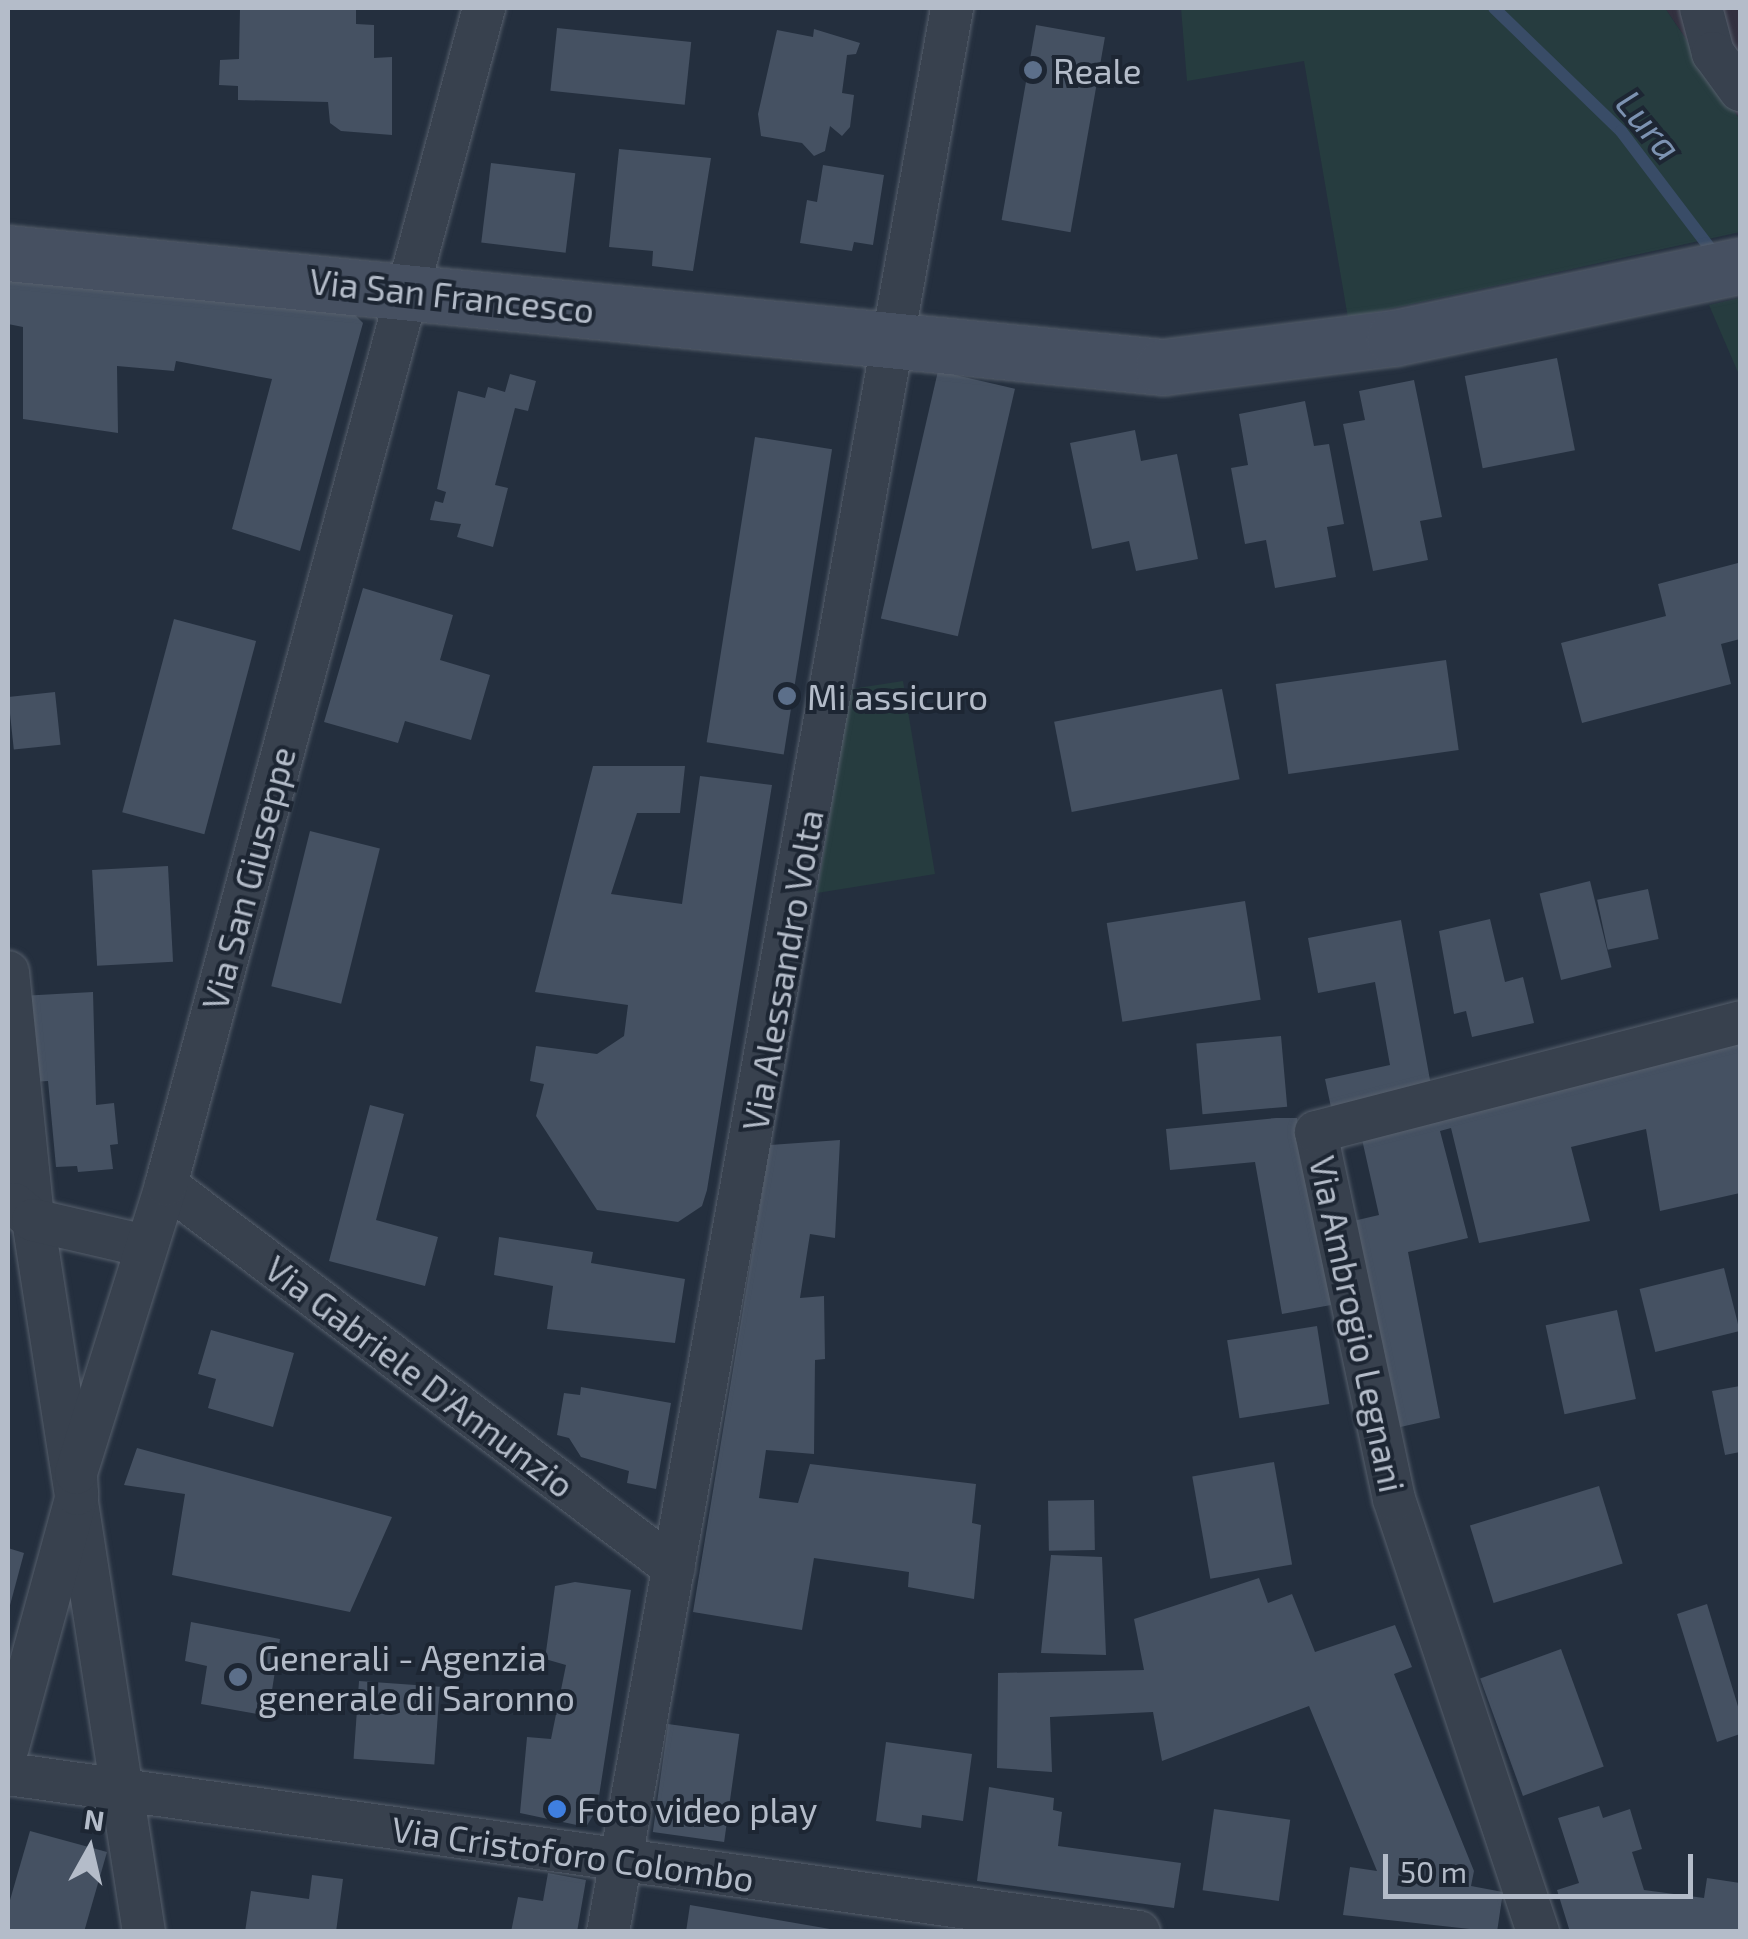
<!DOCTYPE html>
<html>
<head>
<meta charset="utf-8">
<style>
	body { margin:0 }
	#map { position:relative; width:1748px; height:1939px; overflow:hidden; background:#242f3e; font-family:"Exo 2",sans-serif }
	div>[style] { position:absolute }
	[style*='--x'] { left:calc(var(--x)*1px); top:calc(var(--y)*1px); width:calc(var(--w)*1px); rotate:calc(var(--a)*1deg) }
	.medical>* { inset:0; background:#32303f }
	.green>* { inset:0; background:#263c3f }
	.stream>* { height:12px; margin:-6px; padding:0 6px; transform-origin:6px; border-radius:6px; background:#394c67 }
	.building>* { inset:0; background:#455162; transform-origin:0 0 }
	.roads { filter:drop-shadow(0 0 2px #565f6c) drop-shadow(0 0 2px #565f6c) }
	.street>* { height:42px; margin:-21px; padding:0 21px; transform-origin:21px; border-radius:21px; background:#38414e }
	.secondary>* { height:55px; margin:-27.5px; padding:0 27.5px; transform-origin:27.5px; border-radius:27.5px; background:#465061 }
	.dots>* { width:28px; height:28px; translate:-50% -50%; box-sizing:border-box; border:5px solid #1d2633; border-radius:50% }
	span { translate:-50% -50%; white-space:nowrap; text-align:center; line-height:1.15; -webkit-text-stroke:8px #1d2633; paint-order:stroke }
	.poi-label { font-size:35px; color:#b4bcc9 }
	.left { translate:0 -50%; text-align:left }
	.street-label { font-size:35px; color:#b4bcc9 }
	.water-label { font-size:38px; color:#7c92b1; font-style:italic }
	.frame { position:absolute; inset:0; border:10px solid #b4bcc9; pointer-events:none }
	.north { position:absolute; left:40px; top:1799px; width:100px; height:100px; -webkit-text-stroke:8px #1d2633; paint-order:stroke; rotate:8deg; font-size:28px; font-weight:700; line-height:40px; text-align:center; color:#b4bcc9 }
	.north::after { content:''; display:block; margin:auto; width:35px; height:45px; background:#b4bcc9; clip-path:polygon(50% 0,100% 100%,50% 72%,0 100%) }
	.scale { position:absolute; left:1383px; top:1854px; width:310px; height:45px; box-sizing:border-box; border:5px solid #b4bcc9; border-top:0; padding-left:12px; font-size:30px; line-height:35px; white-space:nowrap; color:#b4bcc9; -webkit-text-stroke:8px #1d2633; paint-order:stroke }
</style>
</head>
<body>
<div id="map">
	<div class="medical">
		<i style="clip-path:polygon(1665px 8px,1740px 8px,1740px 120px,1693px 49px)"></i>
	</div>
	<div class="green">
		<i style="clip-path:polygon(1181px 8px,1665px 8px,1740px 120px,1740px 232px,1348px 318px,1304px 61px,1187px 81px)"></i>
		<i style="clip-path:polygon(1740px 298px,1740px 377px,1709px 305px)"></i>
		<i style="clip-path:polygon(903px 681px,935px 874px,817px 893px,851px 689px)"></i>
	</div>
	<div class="stream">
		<i style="--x:1494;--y:8;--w:177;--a:44.1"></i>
		<i style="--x:1621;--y:131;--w:161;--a:52.8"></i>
	</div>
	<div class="building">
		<i style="clip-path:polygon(240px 8px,356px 8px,356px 24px,374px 25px,374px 58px,392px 57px,392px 135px,341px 131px,330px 123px,328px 102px,238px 100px,238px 86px,219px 85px,220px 60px,239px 59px)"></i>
		<i style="left:1036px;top:25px;width:70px;height:198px;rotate:10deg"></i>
		<i style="left:557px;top:28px;width:135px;height:63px;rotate:6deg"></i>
		<i style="clip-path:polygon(814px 29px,860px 43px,856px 54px,847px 55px,842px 93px,854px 95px,850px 127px,842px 136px,830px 126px,825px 151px,814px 156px,802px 143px,761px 136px,758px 114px,777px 30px,813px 37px)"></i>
		<i style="clip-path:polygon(619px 149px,711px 158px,693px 271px,652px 266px,653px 251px,609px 247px)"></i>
		<i style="left:491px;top:163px;width:85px;height:80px;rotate:7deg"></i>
		<i style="clip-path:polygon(823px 165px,884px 175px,873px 245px,854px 242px,852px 251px,800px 243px,807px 200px,817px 202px)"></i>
		<i style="clip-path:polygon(8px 269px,345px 305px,363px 323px,300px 551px,232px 529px,272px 379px,176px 361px,174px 371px,117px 366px,118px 433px,23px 419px,23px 327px,8px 324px)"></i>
		<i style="left:1557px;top:358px;width:94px;height:94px;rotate:79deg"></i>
		<i style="left:938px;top:371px;width:79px;height:254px;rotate:13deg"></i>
		<i style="clip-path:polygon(510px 374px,536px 381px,528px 411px,515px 408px,495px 485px,508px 488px,493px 547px,457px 537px,461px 524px,430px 520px,435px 501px,443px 503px,446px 492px,437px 489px,458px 391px,485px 398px,488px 387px,505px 392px)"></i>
		<i style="clip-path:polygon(1414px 380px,1442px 517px,1420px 521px,1428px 560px,1373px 571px,1343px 424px,1365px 420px,1359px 391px)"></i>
		<i style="clip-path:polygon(1305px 401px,1314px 446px,1329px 444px,1344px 524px,1327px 527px,1336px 577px,1275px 588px,1266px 540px,1245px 544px,1231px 468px,1248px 465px,1239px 414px)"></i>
		<i style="clip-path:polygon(1135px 430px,1141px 461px,1177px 454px,1198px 559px,1136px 571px,1129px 541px,1092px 549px,1070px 443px)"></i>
		<i style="left:755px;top:437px;width:78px;height:309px;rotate:9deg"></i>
		<i style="clip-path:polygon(1738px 563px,1740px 639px,1721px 644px,1731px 684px,1582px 723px,1561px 643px,1666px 616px,1658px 584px)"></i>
		<i style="clip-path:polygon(363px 588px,453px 615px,440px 660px,490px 675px,471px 740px,405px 721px,398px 743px,324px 722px)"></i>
		<i style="left:174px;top:619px;width:85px;height:200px;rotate:15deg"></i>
		<i style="left:1446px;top:660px;width:91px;height:172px;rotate:82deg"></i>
		<i style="left:1222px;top:689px;width:92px;height:171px;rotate:79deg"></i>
		<i style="left:55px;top:692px;width:53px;height:47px;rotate:84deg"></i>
		<i style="clip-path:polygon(593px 766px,685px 766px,680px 813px,637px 813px,611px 894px,682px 904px,700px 776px,772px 785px,707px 1190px,702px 1206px,678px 1222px,597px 1210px,536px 1116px,544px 1084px,530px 1081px,536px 1046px,597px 1054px,624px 1036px,628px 1005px,535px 992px)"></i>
		<i style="left:310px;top:831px;width:72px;height:160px;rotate:14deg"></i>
		<i style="left:168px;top:866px;width:96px;height:76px;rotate:87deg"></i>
		<i style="left:1590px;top:881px;width:89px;height:52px;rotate:76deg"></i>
		<i style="left:1648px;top:889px;width:51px;height:52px;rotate:78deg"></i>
		<i style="left:1245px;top:901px;width:100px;height:140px;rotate:81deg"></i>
		<i style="clip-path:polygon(1490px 919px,1505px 982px,1523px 977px,1534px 1023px,1472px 1037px,1466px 1011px,1454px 1014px,1439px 931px)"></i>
		<i style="clip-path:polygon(1401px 920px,1432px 1091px,1332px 1112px,1325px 1079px,1390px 1065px,1375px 982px,1318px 993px,1308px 938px)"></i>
		<i style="clip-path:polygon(93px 992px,96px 1105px,114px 1103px,118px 1144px,110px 1145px,113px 1169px,78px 1172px,77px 1166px,56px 1167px,48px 1081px,30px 1082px,20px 996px)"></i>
		<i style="clip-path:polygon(1740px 1034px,1740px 1193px,1660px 1211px,1646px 1129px,1571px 1147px,1590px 1221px,1479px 1243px,1451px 1128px,1440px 1131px,1468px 1238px,1408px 1252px,1440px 1418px,1396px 1428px,1349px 1222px,1379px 1215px,1359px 1126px)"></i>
		<i style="left:1281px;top:1036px;width:71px;height:85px;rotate:85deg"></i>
		<i style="clip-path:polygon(370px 1105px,404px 1114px,376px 1220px,438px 1237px,425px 1286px,329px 1261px)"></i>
		<i style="clip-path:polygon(1276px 1118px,1297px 1118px,1331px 1305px,1282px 1314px,1255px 1162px,1170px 1170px,1166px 1129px)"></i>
		<i style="clip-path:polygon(840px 1140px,835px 1238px,810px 1234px,800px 1298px,824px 1296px,825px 1359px,815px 1360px,814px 1454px,766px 1450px,759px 1498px,798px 1503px,810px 1464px,976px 1484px,972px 1523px,981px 1525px,974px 1599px,908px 1587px,909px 1572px,814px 1558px,802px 1630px,693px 1612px,770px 1145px)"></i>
		<i style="clip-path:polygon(499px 1237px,593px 1252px,591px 1263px,685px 1279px,675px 1343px,547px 1329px,553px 1286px,494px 1275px)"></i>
		<i style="left:1724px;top:1268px;width:65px;height:87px;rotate:76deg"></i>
		<i style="left:1617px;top:1310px;width:91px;height:73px;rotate:78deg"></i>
		<i style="left:1317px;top:1326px;width:79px;height:91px;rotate:81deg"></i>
		<i style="clip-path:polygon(211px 1330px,294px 1353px,273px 1427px,208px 1408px,216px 1379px,198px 1374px)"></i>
		<i style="clip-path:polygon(1740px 1386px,1740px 1452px,1725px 1455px,1712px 1391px)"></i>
		<i style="clip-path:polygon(581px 1387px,671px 1403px,656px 1489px,627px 1483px,629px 1471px,581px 1457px,569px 1438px,557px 1435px,564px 1393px,580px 1395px)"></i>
		<i style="clip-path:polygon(137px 1448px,392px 1517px,350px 1612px,172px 1575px,185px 1494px,124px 1485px)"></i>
		<i style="left:1274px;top:1462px;width:104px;height:83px;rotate:80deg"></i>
		<i style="left:1599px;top:1486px;width:81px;height:135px;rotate:73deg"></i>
		<i style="left:1094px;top:1500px;width:50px;height:46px;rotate:89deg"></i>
		<i style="clip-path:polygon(8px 1548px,24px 1553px,9px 1609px,8px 1609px)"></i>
		<i style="clip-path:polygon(1051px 1555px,1102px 1557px,1106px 1655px,1041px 1653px)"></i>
		<i style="clip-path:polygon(1259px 1578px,1268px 1603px,1292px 1594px,1315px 1652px,1395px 1625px,1412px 1667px,1394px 1674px,1474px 1871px,1471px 1886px,1503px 1892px,1497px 1932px,1343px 1915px,1350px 1867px,1377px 1871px,1309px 1706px,1162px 1761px,1153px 1712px,1050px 1717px,1052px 1772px,997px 1768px,998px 1673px,1144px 1670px,1134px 1619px)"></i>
		<i style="clip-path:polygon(575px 1582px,631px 1590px,597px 1809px,586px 1827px,520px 1813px,527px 1737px,551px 1739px,566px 1665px,545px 1659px,555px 1586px)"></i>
		<i style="clip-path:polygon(1707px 1604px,1740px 1713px,1740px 1734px,1717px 1742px,1677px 1614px)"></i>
		<i style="clip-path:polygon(191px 1622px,280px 1639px,268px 1716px,201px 1704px,207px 1666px,185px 1661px)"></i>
		<i style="left:1561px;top:1649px;width:125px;height:86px;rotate:70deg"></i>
		<i style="left:359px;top:1681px;width:81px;height:78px;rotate:4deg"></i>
		<i style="left:668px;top:1724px;width:72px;height:109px;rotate:8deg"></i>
		<i style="clip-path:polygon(886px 1742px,972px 1754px,963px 1821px,922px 1815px,921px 1828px,876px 1821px)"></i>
		<i style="clip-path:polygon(989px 1787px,1054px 1798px,1053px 1810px,1062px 1812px,1058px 1846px,1181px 1863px,1174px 1908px,977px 1881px)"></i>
		<i style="clip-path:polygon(1599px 1806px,1603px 1818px,1630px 1809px,1642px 1849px,1632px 1852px,1644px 1890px,1704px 1898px,1707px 1878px,1740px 1883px,1740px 1932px,1570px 1932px,1557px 1890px,1579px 1883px,1558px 1818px)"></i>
		<i style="left:1214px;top:1809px;width:77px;height:82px;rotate:8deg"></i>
		<i style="clip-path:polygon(30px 1831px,107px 1852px,84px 1932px,8px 1932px,8px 1907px)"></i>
		<i style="clip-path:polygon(548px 1873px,586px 1880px,577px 1932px,511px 1932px,518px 1897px,543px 1901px)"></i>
		<i style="clip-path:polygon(312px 1875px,343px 1879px,336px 1932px,245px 1932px,251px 1891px,309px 1899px)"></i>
		<i style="clip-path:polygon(690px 1905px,830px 1929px,830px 1932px,686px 1932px)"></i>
	</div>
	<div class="roads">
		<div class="street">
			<i style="--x:1701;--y:8;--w:47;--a:75.1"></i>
			<i style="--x:1713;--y:53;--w:46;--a:53.9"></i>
			<i style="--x:8;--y:972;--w:249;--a:84.2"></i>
			<i style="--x:33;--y:1220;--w:721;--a:81.14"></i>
			<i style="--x:166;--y:1185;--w:636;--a:37.01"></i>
			<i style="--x:14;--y:1204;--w:25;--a:40"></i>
			<i style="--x:33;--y:1220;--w:115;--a:13.1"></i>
			<i style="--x:8;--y:1747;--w:262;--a:-74.7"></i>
			<i style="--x:77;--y:1494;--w:21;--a:-93"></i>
			<i style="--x:76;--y:1473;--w:302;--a:-72.6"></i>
			<i style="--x:166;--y:1185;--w:1219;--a:-74.88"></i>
			<i style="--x:8;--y:1774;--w:1142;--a:7.95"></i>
			<i style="--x:608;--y:1932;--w:1955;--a:-79.86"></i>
			<i style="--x:1538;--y:1932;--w:456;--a:-108.4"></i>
			<i style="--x:1394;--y:1499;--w:375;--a:-102"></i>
			<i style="--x:1316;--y:1132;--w:438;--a:-14.5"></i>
		</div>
		<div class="secondary">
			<i style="--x:8;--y:253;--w:1161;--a:5.64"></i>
			<i style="--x:1163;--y:367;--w:233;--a:-7.2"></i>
			<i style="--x:1394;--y:338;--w:353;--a:-11.8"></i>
		</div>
	</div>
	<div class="dots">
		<i style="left:1033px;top:70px;background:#5c6f8a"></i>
		<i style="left:787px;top:696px;background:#5c6f8a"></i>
		<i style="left:238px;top:1677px;background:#5c6f8a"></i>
		<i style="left:557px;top:1809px;background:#3f7fe0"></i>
	</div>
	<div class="poi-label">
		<span class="left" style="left:1053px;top:70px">Reale</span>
		<span class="left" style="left:807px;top:696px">Mi assicuro</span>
		<span class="left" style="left:258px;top:1677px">Generali - Agenzia<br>generale di Saronno</span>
		<span class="left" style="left:577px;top:1809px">Foto video play</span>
	</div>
	<div class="street-label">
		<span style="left:452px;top:295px;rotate:6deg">Via San Francesco</span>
		<span style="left:248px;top:878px;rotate:-75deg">Via San Giuseppe</span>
		<span style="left:782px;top:970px;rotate:-80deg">Via Alessandro Volta</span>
		<span style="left:1358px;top:1324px;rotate:78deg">Via Ambrogio Legnani</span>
		<span style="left:420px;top:1376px;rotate:37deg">Via Gabriele D'Annunzio</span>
		<span style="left:573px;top:1853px;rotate:8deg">Via Cristoforo Colombo</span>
	</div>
	<div class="water-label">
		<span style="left:1649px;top:125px;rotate:50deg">Lura</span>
	</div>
	<div class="frame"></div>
	<div class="north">N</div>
	<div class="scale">50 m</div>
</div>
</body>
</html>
